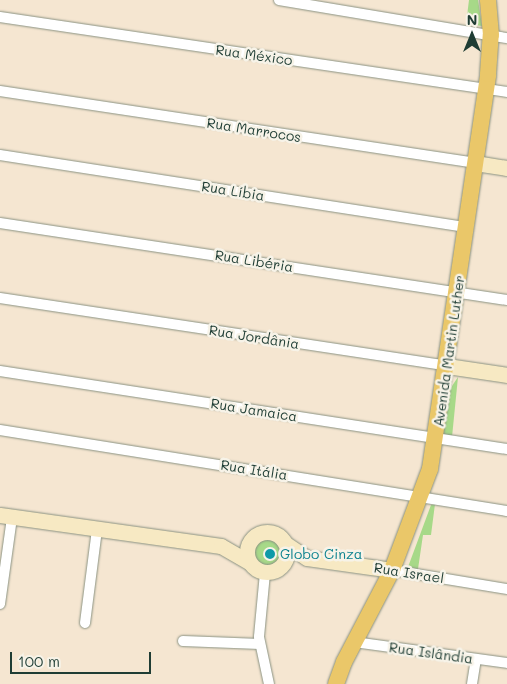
<!DOCTYPE html>
<html>
<head>
<meta charset="utf-8">
<style>
	body { margin:0 }
	#map { position:relative; width:507px; height:684px; overflow:hidden; background:#f5e6d1; font-family:Mali,sans-serif }
	div>[style] { position:absolute }
	[style*='--x'] { left:calc(var(--x)*1px); top:calc(var(--y)*1px); width:calc(var(--w)*1px); rotate:calc(var(--a)*1deg) }
	.green>* { inset:0; background:#a7d988 }
	.round { border-radius:50% }
	.roads { filter:drop-shadow(0 0 1px #8a9282) drop-shadow(0 0 1px #8a9282) }
	.street>* { height:10px; margin:-5px; padding:0 5px; transform-origin:5px; border-radius:5px; background:#fff }
	.secondary>* { height:15px; margin:-7.5px; padding:0 7.5px; transform-origin:7.5px; border-radius:7.5px; background:#f7e9c3 }
	.secondary>.ring { margin:-7.5px; padding:0; box-sizing:content-box; background:none; border:15px solid #f7e9c3; border-radius:50% }
	.primary>* { height:16px; margin:-8px; padding:0 8px; transform-origin:8px; border-radius:8px; background:#eac769 }
	.dots>* { width:14px; height:14px; translate:-50% -50%; box-sizing:border-box; border:2px solid #f7f3e8; border-radius:50% }
	span { translate:-50% -50%; white-space:nowrap; text-align:center; line-height:1.15; -webkit-text-stroke:5px #f7f3e8; paint-order:stroke }
	.street-label { font-size:14px; color:#1f3d34 }
	.culture-label { font-size:14px; color:#0d838f }
	.left { translate:0 -50%; text-align:left }
	.north { position:absolute; left:447px; top:10px; width:50px; height:50px; -webkit-text-stroke:4px #f7f3e8; paint-order:stroke; rotate:0deg; font-size:14px; font-weight:700; line-height:20px; text-align:center; color:#1f3d34 }
	.north::after { content:''; display:block; margin:auto; width:18px; height:22px; background:#1f3d34; clip-path:polygon(50% 0,100% 100%,50% 72%,0 100%) }
	.scale { position:absolute; left:10px; top:652px; width:141px; height:22px; box-sizing:border-box; border:2px solid #1f3d34; border-top:0; padding-left:6px; font-size:15px; line-height:18px; white-space:nowrap; color:#1f3d34; -webkit-text-stroke:4px #f7f3e8; paint-order:stroke }
</style>
</head>
<body>
<div id="map">
	<div class="green">
		<i style="clip-path:polygon(469px 0,478px 0,482px 26px,466px 24px)"></i>
		<i style="clip-path:polygon(458px 377px,452px 437px,438px 435px,450px 389px)"></i>
		<i style="clip-path:polygon(435px 504px,431px 535px,423px 535px,418px 569px,408px 567px,431px 505px)"></i>
		<i class="round" style="left:252px;top:535px;width:32px;height:32px"></i>
	</div>
	<div class="roads">
		<div class="street">
			<i style="--x:279;--y:0;--w:231;--a:9.5"></i>
			<i style="--x:0;--y:17;--w:513;--a:8.41"></i>
			<i style="--x:0;--y:91;--w:480;--a:8.6"></i>
			<i style="--x:0;--y:155;--w:473;--a:8.8"></i>
			<i style="--x:0;--y:223;--w:513;--a:8.64"></i>
			<i style="--x:0;--y:298;--w:452;--a:8.6"></i>
			<i style="--x:0;--y:371;--w:513;--a:8.75"></i>
			<i style="--x:0;--y:430;--w:513;--a:9.08"></i>
			<i style="--x:392;--y:570;--w:117;--a:9.4"></i>
			<i style="--x:265;--y:573;--w:64;--a:95.4"></i>
			<i style="--x:259;--y:637;--w:48;--a:78"></i>
			<i style="--x:0;--y:604;--w:88;--a:-82.1"></i>
			<i style="--x:85;--y:623;--w:95;--a:-82.7"></i>
			<i style="--x:183;--y:641;--w:77;--a:2.2"></i>
			<i style="--x:354;--y:642;--w:154;--a:7.8"></i>
			<i style="--x:472;--y:684;--w:25;--a:-81"></i>
		</div>
		<div class="secondary">
			<i style="--x:475;--y:163;--w:32;--a:9"></i>
			<i style="--x:447;--y:366;--w:61;--a:8.5"></i>
			<i style="--x:0;--y:515;--w:223;--a:8"></i>
			<i style="--x:221;--y:546;--w:32;--a:30"></i>
			<i class="ring" style="left:247px;top:532px;width:25px;height:25px"></i>
			<i style="--x:286;--y:544;--w:25;--a:34"></i>
			<i style="--x:307;--y:558;--w:86;--a:8"></i>
		</div>
		<div class="primary">
			<i style="--x:336;--y:684;--w:23;--a:-70"></i>
			<i style="--x:344;--y:662;--w:104;--a:-62.4"></i>
			<i style="--x:392;--y:570;--w:108;--a:-69.4"></i>
			<i style="--x:430;--y:469;--w:399;--a:-81.6"></i>
			<i style="--x:488;--y:74;--w:39;--a:-86"></i>
			<i style="--x:491;--y:35;--w:35;--a:-95"></i>
		</div>
	</div>
	<div class="dots">
		<i style="left:270px;top:554px;background:#0f9aa8"></i>
	</div>
	<div class="street-label">
		<span style="left:254px;top:55px;rotate:8deg">Rua México</span>
		<span style="left:254px;top:130px;rotate:9deg">Rua Marrocos</span>
		<span style="left:233px;top:191px;rotate:9deg">Rua Líbia</span>
		<span style="left:254px;top:261px;rotate:9deg">Rua Libéria</span>
		<span style="left:254px;top:337px;rotate:9deg">Rua Jordânia</span>
		<span style="left:449px;top:351px;rotate:-82deg">Avenida Martin Luther</span>
		<span style="left:254px;top:410px;rotate:9deg">Rua Jamaica</span>
		<span style="left:254px;top:470px;rotate:9deg">Rua Itália</span>
		<span style="left:409px;top:573px;rotate:9deg">Rua Israel</span>
		<span style="left:431px;top:653px;rotate:8deg">Rua Islândia</span>
	</div>
	<div class="culture-label">
		<span class="left" style="left:280px;top:554px">Globo Cinza</span>
	</div>
	<div class="north">N</div>
	<div class="scale">100 m</div>
</div>
</body>
</html>
